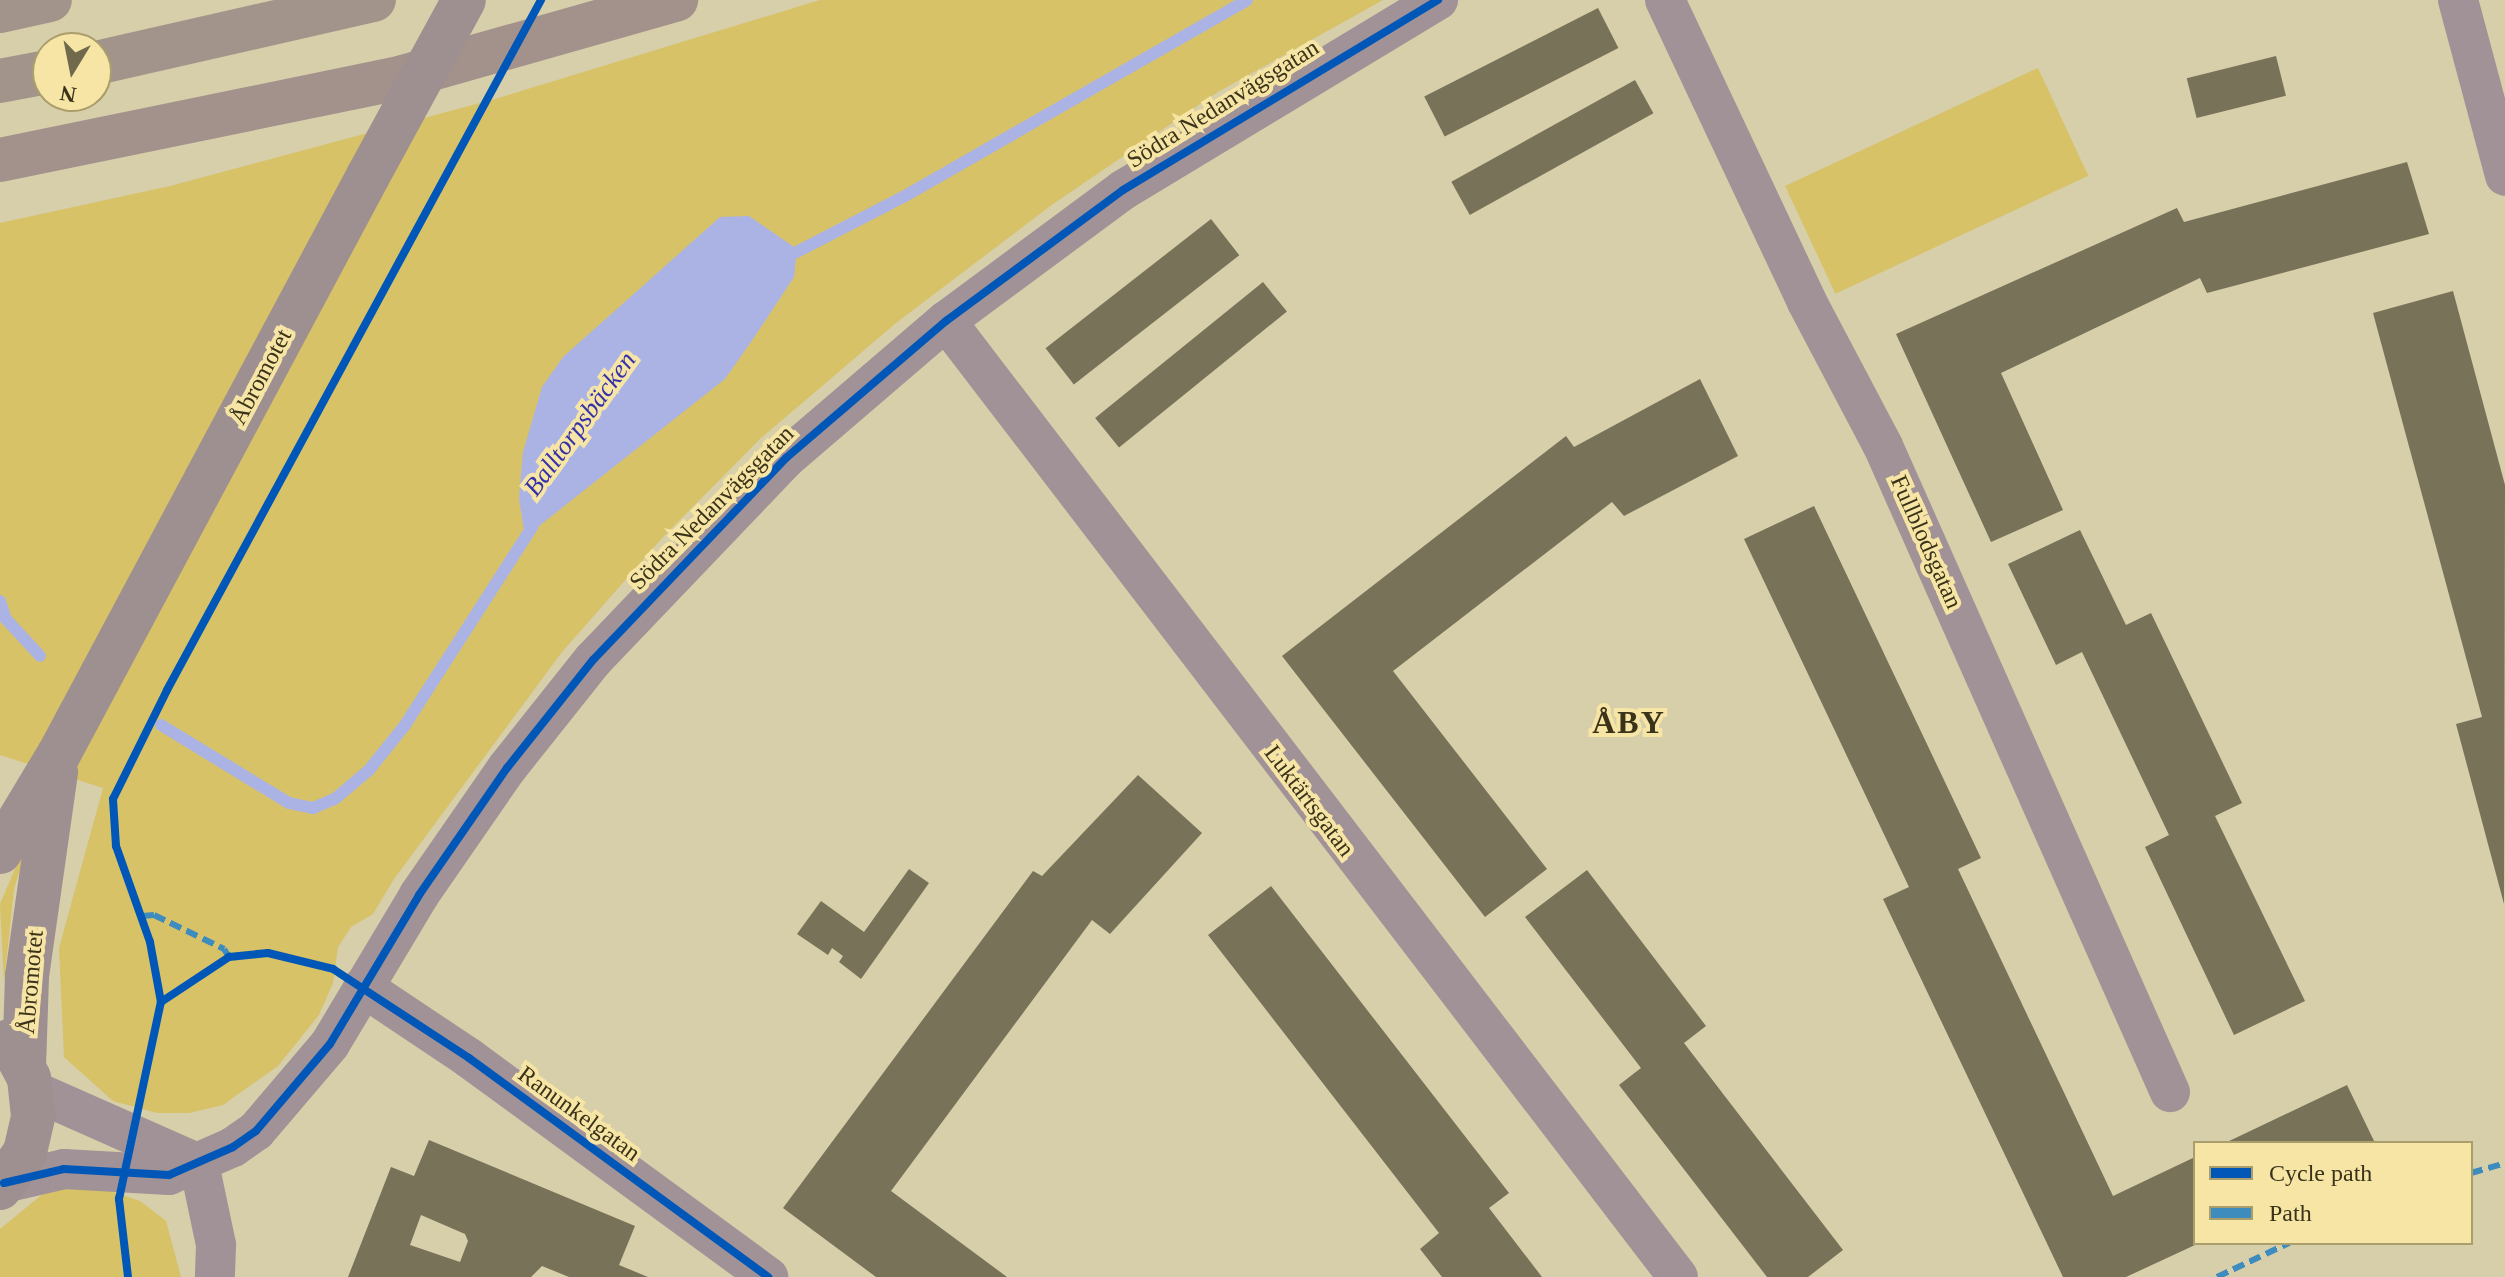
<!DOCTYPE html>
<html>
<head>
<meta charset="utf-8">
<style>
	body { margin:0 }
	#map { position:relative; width:2505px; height:1277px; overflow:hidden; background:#d7ceaa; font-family:"Times New Roman",serif }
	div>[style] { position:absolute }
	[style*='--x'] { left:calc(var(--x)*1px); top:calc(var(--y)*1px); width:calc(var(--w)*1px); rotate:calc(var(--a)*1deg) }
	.green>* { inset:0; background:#d7c267; transform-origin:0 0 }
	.water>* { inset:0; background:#abb3e5 }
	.stream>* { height:12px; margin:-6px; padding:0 6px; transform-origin:6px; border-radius:6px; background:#abb3e5 }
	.building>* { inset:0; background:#787258; transform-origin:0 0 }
	.minor>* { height:40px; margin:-20px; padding:0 20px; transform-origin:20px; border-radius:20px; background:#a09296 }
	.secondary>* { height:44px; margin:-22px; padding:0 22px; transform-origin:22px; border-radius:22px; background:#9e8f90 }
	.trunk>* { height:44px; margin:-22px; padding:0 22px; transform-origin:22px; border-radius:22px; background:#a2928b }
	.motorway>* { height:44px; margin:-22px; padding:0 22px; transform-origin:22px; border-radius:22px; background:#a3948b }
	.secondary-bridge>* { height:44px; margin:-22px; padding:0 22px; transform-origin:22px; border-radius:22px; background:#9e8f90 }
	.quiet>* { height:6px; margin-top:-3px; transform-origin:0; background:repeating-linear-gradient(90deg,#3e8cbe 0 12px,transparent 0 18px) }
	.cycleway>* { height:8px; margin:-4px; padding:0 4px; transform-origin:4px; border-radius:4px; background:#0057b8 }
	span { translate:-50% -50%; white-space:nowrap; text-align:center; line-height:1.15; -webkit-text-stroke:8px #f6e5a5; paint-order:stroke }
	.street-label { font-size:24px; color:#3a3319 }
	.water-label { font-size:26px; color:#3431ab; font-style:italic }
	.district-label { font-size:32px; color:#3a3319; font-weight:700; letter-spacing:2px }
	.legend { position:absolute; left:2193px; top:1141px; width:280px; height:104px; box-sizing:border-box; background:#f6e5a5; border:2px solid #ab9e6d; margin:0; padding:10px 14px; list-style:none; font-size:24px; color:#3a3319 }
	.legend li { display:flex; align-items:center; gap:16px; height:40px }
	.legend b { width:40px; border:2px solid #ab9e6d }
	.north { position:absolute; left:32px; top:32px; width:80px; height:80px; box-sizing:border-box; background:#f6e5a5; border:2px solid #ab9e6d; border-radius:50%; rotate:190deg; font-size:22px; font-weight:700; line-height:32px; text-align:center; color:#3a3319 }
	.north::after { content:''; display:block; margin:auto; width:28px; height:36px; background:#71694c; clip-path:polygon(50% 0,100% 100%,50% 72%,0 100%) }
</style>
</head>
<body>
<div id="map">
	<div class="green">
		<i style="clip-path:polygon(820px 0,1383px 0,1218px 92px,1053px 204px,896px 323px,761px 438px,664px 536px,562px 652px,394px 879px,373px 914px,351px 927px,338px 947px,333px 983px,319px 1015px,278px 1066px,223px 1105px,189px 1113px,157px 1113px,113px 1101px,64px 1057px,59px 948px,103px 788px,0 755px,0 223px,170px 186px,495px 99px)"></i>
		<i style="left:2038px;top:68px;width:119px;height:279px;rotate:65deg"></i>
		<i style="clip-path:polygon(33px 827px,14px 889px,4px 983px,0 904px)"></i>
		<i style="clip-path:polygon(67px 1187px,101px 1188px,140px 1201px,166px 1221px,181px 1277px,0 1277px,0 1229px,44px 1193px)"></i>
	</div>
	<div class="water">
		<i style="clip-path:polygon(749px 216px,797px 249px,794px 277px,753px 339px,725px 379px,525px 537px,519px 498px,523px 452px,542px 387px,563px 357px,720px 217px)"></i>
	</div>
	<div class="stream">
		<i style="--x:783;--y:259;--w:137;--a:-27.3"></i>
		<i style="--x:905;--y:196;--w:394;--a:-29.8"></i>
		<i style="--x:0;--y:601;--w:19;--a:72"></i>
		<i style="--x:6;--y:619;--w:50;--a:47.4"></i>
		<i style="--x:161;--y:725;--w:150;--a:31.4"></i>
		<i style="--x:289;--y:803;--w:25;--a:12"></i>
		<i style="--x:313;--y:808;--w:25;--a:-23"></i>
		<i style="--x:336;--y:798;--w:43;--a:-40.3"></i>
		<i style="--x:369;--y:770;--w:58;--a:-51.3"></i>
		<i style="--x:405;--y:725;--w:237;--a:-57.3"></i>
	</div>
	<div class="building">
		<i style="left:1598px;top:8px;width:45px;height:195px;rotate:63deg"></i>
		<i style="left:2276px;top:56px;width:41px;height:92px;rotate:76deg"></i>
		<i style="left:1635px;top:80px;width:38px;height:210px;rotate:61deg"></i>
		<i style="clip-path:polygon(2407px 162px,2429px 234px,2207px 293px,2200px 278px,2001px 373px,2063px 510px,1991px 542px,1896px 334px,2177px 208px,2184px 222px)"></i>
		<i style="left:1211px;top:219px;width:46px;height:210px;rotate:52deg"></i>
		<i style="left:1263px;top:282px;width:38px;height:216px;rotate:51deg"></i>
		<i style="clip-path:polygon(2453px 291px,2505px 485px,2504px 904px,2456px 724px,2482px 717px,2373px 313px)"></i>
		<i style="clip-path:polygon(1700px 379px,1738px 456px,1624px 516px,1612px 502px,1393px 671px,1547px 869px,1485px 917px,1282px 656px,1566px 436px,1574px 447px)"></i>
		<i style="clip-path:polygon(1814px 506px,1981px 858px,1958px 869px,2113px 1196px,2195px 1157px,2195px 1245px,2126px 1277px,2063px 1277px,1883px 899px,1909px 887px,1744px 539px)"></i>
		<i style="clip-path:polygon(2080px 530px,2126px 625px,2151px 613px,2242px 803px,2215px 816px,2305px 1001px,2234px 1035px,2145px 847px,2169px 835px,2082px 652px,2056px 665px,2008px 564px)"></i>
		<i style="clip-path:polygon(1138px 775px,1202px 833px,1110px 934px,1092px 920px,891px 1191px,1007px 1277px,876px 1277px,783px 1208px,1033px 871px,1042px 876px)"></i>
		<i style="clip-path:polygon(909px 869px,929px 883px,861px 979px,839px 962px,843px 956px,832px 948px,828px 955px,797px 934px,821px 901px,864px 932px)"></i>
		<i style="clip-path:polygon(1587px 870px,1706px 1026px,1684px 1043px,1843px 1250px,1808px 1277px,1767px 1277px,1619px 1085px,1641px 1068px,1525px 917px)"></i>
		<i style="clip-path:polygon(1271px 886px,1509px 1193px,1489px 1208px,1542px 1277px,1442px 1277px,1420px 1249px,1439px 1233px,1208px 935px)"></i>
		<i style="clip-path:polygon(2347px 1085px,2375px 1143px,2225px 1143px)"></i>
		<i style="clip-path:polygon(evenodd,429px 1140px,635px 1226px,619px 1265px,648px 1277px,569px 1277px,542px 1266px,531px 1277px,348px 1277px,391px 1167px,414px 1176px,429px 1140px,421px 1215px,465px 1234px,468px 1241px,460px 1262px,410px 1245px,421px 1215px)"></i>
	</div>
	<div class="minor">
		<i style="--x:1665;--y:0;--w:334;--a:64.8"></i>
		<i style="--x:1807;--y:302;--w:163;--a:62.2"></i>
		<i style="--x:1883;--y:446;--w:707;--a:66.05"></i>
		<i style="--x:2458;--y:0;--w:182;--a:75"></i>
		<i style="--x:946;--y:321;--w:1204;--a:52.56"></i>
		<i style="--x:363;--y:987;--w:128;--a:33.8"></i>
		<i style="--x:469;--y:1058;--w:371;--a:36.2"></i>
		<i style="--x:32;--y:1090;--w:183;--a:23.9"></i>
		<i style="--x:199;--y:1164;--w:83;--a:78.1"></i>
		<i style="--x:216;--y:1245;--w:32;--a:92"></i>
		<i style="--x:4;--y:1183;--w:62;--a:-13.1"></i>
		<i style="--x:64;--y:1169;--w:105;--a:3.3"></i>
		<i style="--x:169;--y:1175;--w:70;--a:-23.6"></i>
		<i style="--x:233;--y:1147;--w:28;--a:-35"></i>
		<i style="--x:256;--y:1131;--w:114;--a:-49.6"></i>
		<i style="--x:330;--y:1044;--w:174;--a:-59.1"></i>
		<i style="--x:419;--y:895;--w:155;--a:-55.3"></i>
		<i style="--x:507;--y:768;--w:138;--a:-51.5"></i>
		<i style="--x:593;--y:660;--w:279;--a:-46.3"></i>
		<i style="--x:786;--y:458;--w:211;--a:-40.6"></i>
		<i style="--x:946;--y:321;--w:220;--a:-36.5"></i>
		<i style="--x:1123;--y:190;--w:368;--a:-31.1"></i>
	</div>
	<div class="secondary">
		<i style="--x:0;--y:852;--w:114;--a:-59"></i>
		<i style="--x:59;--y:754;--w:655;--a:-61.87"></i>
		<i style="--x:24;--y:1067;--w:91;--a:-88.1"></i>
		<i style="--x:27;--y:976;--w:206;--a:-81.9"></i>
		<i style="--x:0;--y:1188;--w:44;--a:-55.2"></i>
		<i style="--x:25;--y:1152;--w:37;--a:-77"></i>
		<i style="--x:33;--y:1116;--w:38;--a:-96"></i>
		<i style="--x:29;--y:1078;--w:42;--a:-118.4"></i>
	</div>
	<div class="trunk">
		<i style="--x:0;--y:160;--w:411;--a:-11.6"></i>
		<i style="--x:403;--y:77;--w:284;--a:-15.8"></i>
	</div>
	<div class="motorway">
		<i style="--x:0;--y:11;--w:51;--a:-12.4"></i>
		<i style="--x:96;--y:63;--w:285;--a:-12.8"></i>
		<i style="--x:0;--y:81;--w:49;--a:-10.6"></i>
	</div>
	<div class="secondary-bridge">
		<i style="--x:368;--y:176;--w:200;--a:-61.4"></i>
	</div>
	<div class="quiet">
		<i style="--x:142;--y:916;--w:12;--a:-5"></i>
		<i style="--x:154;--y:915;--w:78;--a:25.9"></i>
		<i style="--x:224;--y:949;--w:9;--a:58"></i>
		<i style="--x:2471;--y:1173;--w:35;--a:-16"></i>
		<i style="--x:2217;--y:1277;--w:80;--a:-25.3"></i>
	</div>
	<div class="cycleway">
		<i style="--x:161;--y:1002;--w:82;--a:-33.5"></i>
		<i style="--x:229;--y:957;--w:39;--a:-6"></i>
		<i style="--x:268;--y:953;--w:67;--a:13.8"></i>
		<i style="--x:333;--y:969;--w:163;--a:33.2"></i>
		<i style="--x:469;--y:1058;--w:371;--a:36.2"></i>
		<i style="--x:4;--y:1183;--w:62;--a:-13.1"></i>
		<i style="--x:64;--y:1169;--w:105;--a:3.3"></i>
		<i style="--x:169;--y:1175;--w:70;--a:-23.6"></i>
		<i style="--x:233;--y:1147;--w:28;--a:-35"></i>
		<i style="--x:256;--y:1131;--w:114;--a:-49.6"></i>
		<i style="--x:330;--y:1044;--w:174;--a:-59.1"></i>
		<i style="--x:419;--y:895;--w:155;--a:-55.3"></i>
		<i style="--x:507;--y:768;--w:138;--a:-51.5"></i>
		<i style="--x:593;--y:660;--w:279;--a:-46.3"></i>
		<i style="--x:786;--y:458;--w:211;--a:-40.6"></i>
		<i style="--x:946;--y:321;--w:220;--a:-36.5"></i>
		<i style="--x:1123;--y:190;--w:368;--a:-31.1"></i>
		<i style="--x:128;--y:1277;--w:79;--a:-96.6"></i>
		<i style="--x:119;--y:1199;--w:201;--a:-78"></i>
		<i style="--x:161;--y:1002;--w:61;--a:-100.4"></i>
		<i style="--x:150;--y:942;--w:102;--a:-109.5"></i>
		<i style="--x:116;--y:846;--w:47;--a:-93.7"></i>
		<i style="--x:113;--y:799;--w:122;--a:-63.6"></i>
		<i style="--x:167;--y:690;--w:785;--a:-61.54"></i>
	</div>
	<div class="street-label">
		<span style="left:1223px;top:104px;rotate:-32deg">Södra Nedanvägsgatan</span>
		<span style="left:261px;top:377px;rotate:-62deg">Åbromotet</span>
		<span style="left:712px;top:508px;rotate:-45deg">Södra Nedanvägsgatan</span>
		<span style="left:1926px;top:542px;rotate:66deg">Fullblodsgatan</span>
		<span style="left:1309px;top:801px;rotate:53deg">Luktärtsgatan</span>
		<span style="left:31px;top:982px;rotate:-85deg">Åbromotet</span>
		<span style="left:579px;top:1114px;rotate:36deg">Ranunkelgatan</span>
	</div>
	<div class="water-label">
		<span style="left:580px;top:424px;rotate:-54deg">Balltorpsbäcken</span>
	</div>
	<div class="district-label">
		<span style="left:1629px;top:722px">ÅBY</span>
	</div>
	<ul class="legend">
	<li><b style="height:10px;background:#0057b8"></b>Cycle path</li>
	<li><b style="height:10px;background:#3e8cbe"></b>Path</li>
	</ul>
	<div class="north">N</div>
</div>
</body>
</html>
